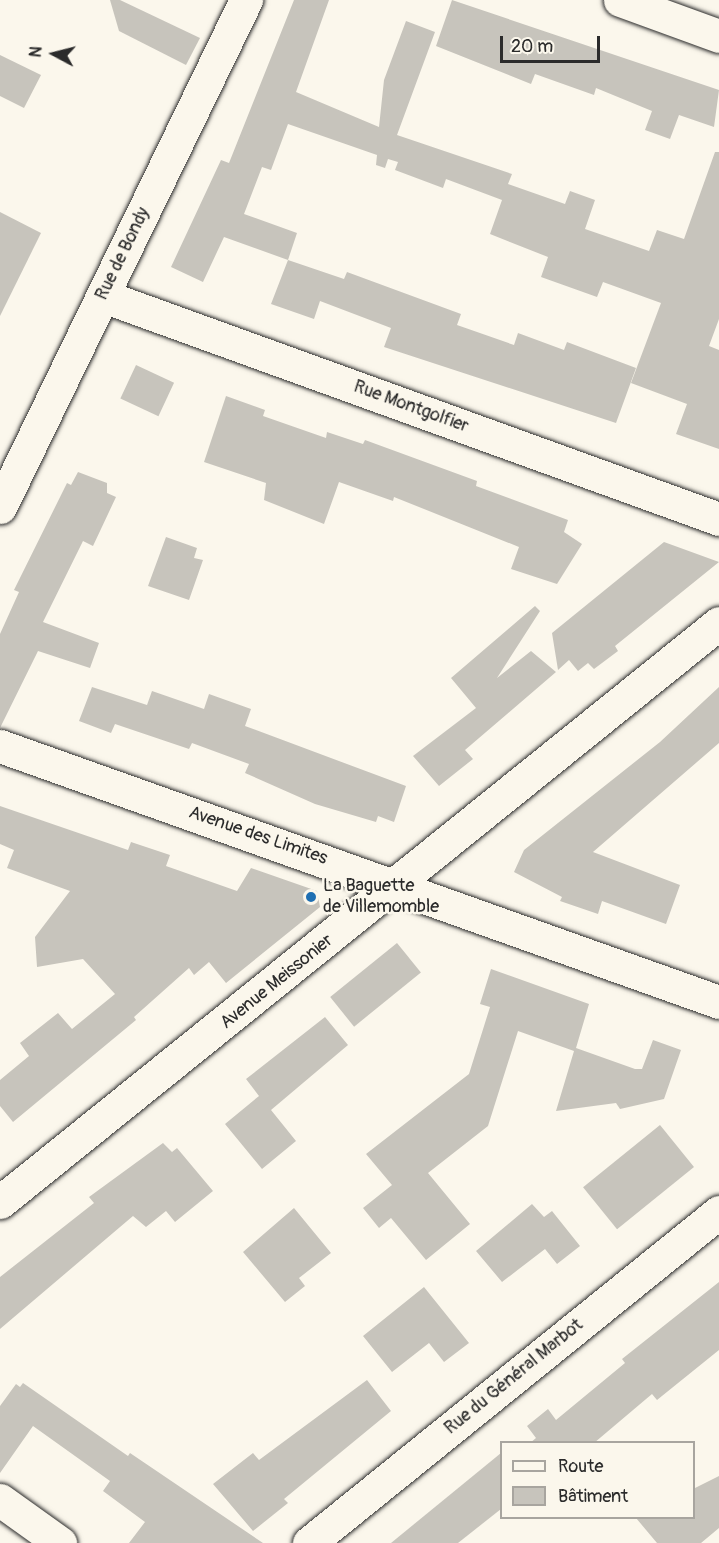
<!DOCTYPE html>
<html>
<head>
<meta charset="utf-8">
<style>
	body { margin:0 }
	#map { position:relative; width:719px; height:1543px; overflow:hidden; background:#fbf7ec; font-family:Pangolin,sans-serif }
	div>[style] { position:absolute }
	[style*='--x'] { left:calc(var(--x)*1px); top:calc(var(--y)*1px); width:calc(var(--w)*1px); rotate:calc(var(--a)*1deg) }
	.building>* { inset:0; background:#c7c4bc; transform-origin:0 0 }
	.roads { filter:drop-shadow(0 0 2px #2b2b2b) drop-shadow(0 0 2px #2b2b2b) }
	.street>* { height:33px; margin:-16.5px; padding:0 16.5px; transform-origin:16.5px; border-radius:16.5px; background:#fbf7ec }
	.secondary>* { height:33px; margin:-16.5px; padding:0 16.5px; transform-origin:16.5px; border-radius:16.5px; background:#fbf7ec }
	.dots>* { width:16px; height:16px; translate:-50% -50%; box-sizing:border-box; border:3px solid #fbf7ec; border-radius:50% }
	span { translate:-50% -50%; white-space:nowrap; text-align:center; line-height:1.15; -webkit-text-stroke:5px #fbf7ec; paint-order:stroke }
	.street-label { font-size:18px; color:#2b2b2b }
	.poi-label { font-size:18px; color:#2b2b2b }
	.left { translate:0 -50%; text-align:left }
	.legend { position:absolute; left:500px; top:1441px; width:195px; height:78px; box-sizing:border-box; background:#fbf7ec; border:2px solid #a8a59f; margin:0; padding:8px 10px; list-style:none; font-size:18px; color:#2b2b2b }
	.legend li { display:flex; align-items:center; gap:12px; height:30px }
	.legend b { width:30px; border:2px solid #a8a59f }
	.north { position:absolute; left:24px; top:24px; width:60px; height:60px; -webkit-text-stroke:4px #fbf7ec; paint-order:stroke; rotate:277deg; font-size:16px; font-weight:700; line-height:24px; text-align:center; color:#2b2b2b }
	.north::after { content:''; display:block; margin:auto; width:21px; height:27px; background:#2b2b2b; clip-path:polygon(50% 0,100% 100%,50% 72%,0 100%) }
	.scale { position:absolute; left:500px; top:36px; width:100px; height:27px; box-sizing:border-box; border:3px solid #2b2b2b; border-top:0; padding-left:8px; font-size:18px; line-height:21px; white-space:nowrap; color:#2b2b2b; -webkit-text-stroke:4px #fbf7ec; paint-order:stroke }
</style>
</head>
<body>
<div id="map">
	<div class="building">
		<i style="clip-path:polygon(110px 0,120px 0,200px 38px,186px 65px,119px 31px)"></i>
		<i style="clip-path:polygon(294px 0,329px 0,296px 92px,379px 127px,384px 80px,406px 21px,435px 32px,397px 135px,512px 174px,508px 184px,565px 204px,570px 191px,595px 200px,585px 229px,649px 251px,657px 230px,684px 239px,715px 152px,719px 152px,719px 319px,709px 346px,719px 350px,719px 449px,676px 434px,687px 404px,631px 383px,661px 303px,603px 282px,597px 297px,541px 277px,548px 257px,490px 234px,502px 200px,446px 179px,443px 188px,395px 170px,398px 162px,388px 159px,385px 168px,376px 165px,377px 155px,288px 124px,271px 170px,262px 167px,244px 214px,297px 233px,288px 260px,224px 237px,203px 282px,171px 267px,221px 160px,229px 163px)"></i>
		<i style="clip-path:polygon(452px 0,719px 90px,714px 127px,679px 115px,670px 139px,645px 130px,652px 111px,596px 88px,594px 95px,535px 74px,531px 84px,436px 46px)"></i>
		<i style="clip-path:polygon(0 55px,41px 75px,24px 108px,0 96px)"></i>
		<i style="clip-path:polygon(0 212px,41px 233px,0 316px)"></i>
		<i style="clip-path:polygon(288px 260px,344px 279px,347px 272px,461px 314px,457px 325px,514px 345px,518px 333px,564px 350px,567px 342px,636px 368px,616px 423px,384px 347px,391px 328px,320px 301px,314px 319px,271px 304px)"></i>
		<i style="left:136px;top:365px;width:42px;height:37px;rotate:25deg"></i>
		<i style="clip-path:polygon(226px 396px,265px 410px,263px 416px,326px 438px,327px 432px,363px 444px,365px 440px,477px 481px,476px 486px,568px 520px,564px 532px,582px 544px,557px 584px,511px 569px,519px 547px,394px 497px,393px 501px,339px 482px,324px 524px,264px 500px,266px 483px,204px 462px)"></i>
		<i style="clip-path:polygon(78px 472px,107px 483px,107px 493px,116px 497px,93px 546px,83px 541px,43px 622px,99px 643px,90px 668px,38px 651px,0 728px,0 634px,19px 592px,14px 590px,67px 483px,71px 485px)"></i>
		<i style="clip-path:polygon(166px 537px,197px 548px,194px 558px,203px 560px,189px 600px,148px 586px)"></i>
		<i style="clip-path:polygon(664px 542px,719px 562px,615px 646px,618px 651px,594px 669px,588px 663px,578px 671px,569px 660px,558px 670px,552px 633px)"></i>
		<i style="clip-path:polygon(535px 606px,540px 611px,497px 678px,531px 651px,556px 672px,465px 750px,473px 759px,439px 786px,413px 756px,476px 708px,451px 678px)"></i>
		<i style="clip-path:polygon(92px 687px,147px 705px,152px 691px,204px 709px,209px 694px,251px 709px,245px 726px,406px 786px,394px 822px,378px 816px,376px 822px,315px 804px,245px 773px,249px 764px,192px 743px,189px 749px,115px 724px,111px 733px,79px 721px)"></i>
		<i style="clip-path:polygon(719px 687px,719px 743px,593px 852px,680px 885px,666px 924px,602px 901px,598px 914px,560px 901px,562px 897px,514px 872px,524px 850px,660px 742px)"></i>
		<i style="clip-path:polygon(0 806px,128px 850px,131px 842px,170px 855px,166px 866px,237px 891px,251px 868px,317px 891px,320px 907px,226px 983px,209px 962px,194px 975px,189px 968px,134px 1017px,136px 1020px,13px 1122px,0 1106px,0 1080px,29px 1056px,20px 1043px,58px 1013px,72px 1029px,115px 994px,83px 959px,37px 967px,35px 937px,70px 891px,7px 868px,14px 850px,0 844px)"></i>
		<i style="left:397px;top:943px;width:38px;height:86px;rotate:51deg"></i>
		<i style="clip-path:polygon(491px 969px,589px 1004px,576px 1048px,635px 1069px,642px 1069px,653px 1040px,681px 1050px,664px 1099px,620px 1109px,616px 1103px,556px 1111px,574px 1051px,518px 1031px,488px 1126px,428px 1173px,470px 1224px,426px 1260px,391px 1218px,379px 1228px,363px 1208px,392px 1185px,366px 1154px,469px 1074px,490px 1007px,480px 1004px)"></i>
		<i style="clip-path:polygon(325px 1017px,348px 1045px,271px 1110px,296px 1141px,262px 1169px,225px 1124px,259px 1096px,246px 1079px)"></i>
		<i style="left:660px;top:1125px;width:54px;height:99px;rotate:51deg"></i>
		<i style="clip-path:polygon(163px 1143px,172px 1152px,177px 1148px,213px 1191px,175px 1222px,166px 1211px,146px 1227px,133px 1216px,0 1329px,0 1277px,94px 1203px,89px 1197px)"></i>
		<i style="clip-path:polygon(532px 1204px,544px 1217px,552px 1211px,580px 1246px,557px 1264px,545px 1249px,502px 1282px,476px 1251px)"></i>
		<i style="clip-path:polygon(294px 1208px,331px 1253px,299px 1278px,305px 1286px,285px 1302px,243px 1252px)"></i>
		<i style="clip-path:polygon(719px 1282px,719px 1350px,657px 1400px,652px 1394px,594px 1443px,530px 1443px,536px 1438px,527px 1426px,548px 1409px,556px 1420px,625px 1363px,622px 1359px)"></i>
		<i style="clip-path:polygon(424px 1287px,469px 1343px,444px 1362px,429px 1343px,392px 1372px,363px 1336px)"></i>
		<i style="clip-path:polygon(367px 1380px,391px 1411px,284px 1499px,288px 1503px,253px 1531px,213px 1484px,253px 1453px,259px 1460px)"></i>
		<i style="clip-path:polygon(23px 1383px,128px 1456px,130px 1453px,263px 1543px,129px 1543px,145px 1522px,103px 1491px,110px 1481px,33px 1426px,0 1473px,0 1406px,16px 1384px,20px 1387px)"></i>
		<i style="clip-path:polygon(501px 1453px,501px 1509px,458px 1543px,391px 1543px)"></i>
		<i style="clip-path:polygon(719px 1476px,719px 1528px,701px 1543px,657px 1543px,636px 1518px,693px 1518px,693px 1489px)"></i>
	</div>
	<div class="roads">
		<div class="street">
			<i style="--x:620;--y:0;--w:105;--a:20"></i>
			<i style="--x:103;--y:296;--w:655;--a:19.9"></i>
			<i style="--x:0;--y:746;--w:763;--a:19.6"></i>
			<i style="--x:309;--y:1543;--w:527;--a:-38.91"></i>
		</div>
		<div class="secondary">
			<i style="--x:0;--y:507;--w:564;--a:-64.12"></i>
			<i style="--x:0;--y:1202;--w:923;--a:-38.84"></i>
			<i style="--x:0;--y:1500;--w:74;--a:35.6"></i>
		</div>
	</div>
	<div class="dots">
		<i style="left:311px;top:897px;background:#1f6fb2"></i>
	</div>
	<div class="street-label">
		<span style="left:123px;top:254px;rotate:-64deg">Rue de Bondy</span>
		<span style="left:411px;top:407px;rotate:20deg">Rue Montgolfier</span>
		<span style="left:258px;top:836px;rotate:19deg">Avenue des Limites</span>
		<span style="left:277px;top:982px;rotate:-39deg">Avenue Meissonier</span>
		<span style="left:514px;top:1377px;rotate:-39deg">Rue du Général Marbot</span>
	</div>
	<div class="poi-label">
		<span class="left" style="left:323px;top:897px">La Baguette<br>de Villemomble</span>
	</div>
	<ul class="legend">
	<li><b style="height:8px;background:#fbf7ec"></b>Route</li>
	<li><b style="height:16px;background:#c7c4bc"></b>Bâtiment</li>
	</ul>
	<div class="north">N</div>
	<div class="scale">20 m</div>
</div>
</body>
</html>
